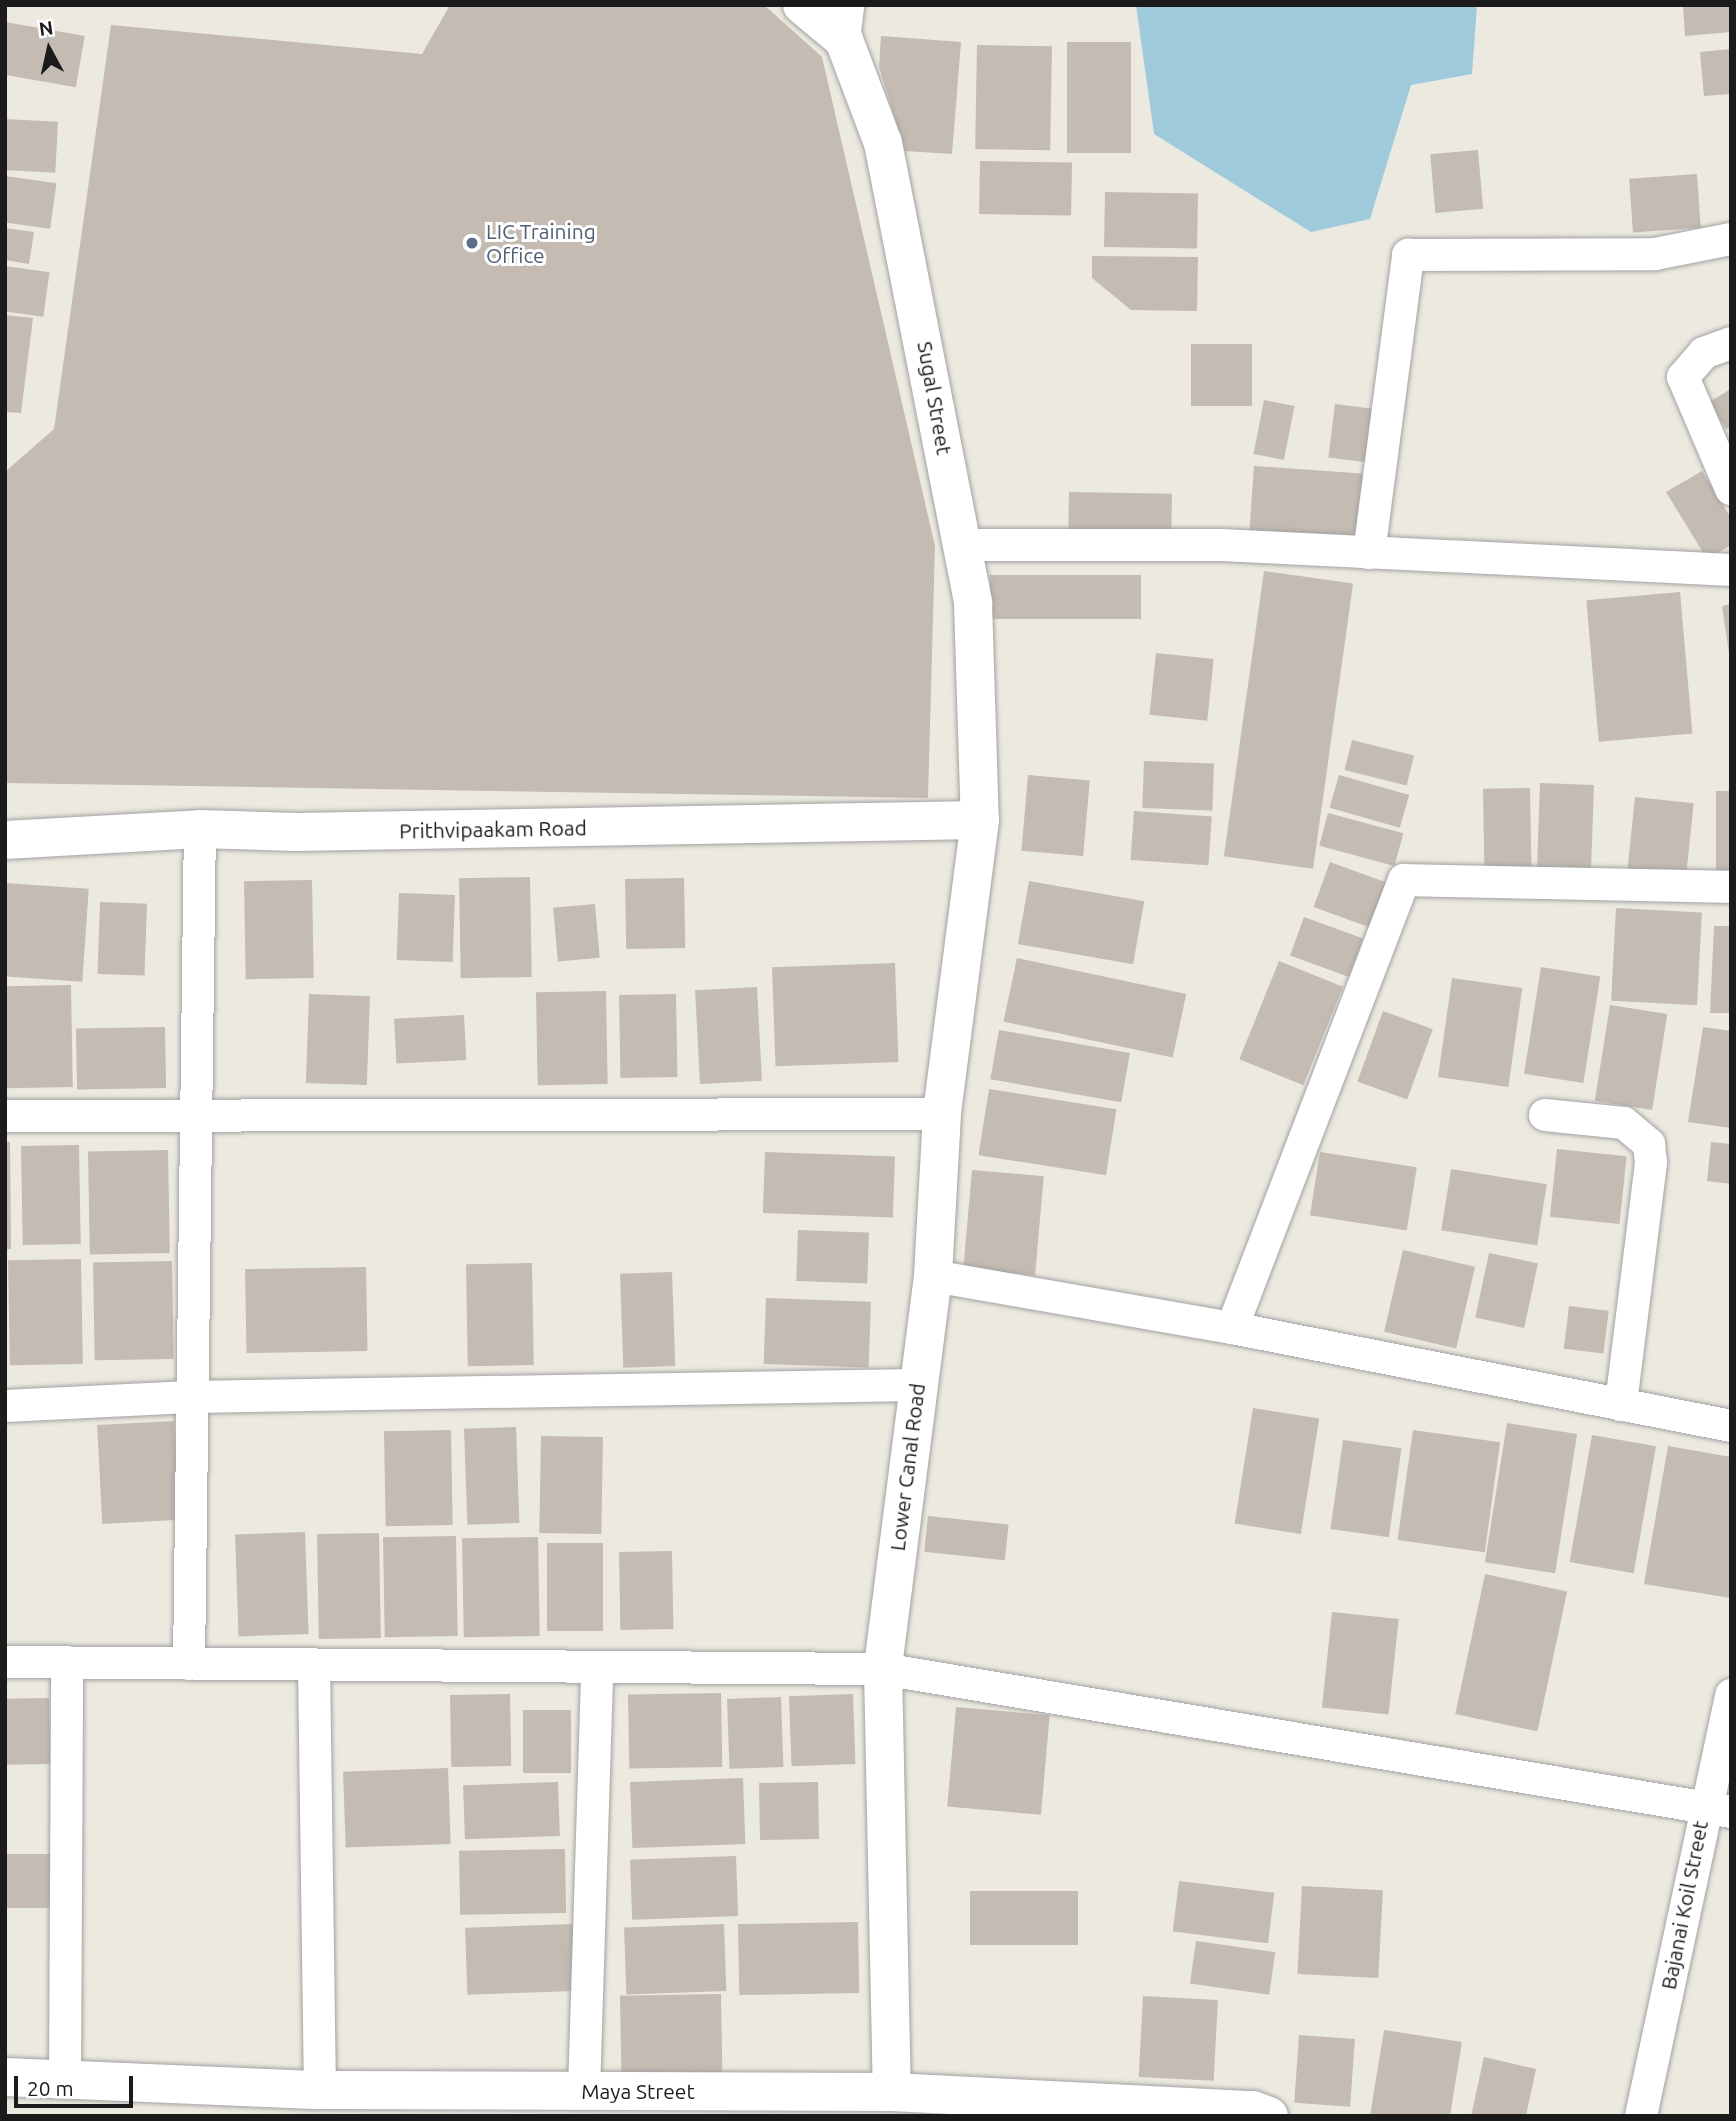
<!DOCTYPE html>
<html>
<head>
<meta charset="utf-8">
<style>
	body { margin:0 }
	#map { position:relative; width:1736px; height:2121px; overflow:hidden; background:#ece9e0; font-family:Ubuntu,sans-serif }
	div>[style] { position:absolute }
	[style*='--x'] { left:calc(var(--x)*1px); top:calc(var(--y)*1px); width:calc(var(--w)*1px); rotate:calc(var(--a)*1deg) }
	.water>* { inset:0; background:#9fcadb }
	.building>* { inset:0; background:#c4bbb3; transform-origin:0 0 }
	.roads { filter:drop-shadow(0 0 2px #a2a2a2) drop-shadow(0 0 2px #a2a2a2) }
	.minor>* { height:32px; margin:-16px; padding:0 16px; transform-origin:16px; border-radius:16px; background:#fff }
	.tertiary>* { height:38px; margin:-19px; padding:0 19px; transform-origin:19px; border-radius:19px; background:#fff }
	.dots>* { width:19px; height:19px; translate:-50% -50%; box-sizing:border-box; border:4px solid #fff; border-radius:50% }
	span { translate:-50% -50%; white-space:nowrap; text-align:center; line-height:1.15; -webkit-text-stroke:6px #fff; paint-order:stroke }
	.service-label { font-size:21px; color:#4e5e75 }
	.left { translate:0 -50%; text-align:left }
	.street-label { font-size:21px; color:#1b1b1b }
	.frame { position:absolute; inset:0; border:7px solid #1b1b1b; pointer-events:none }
	.north { position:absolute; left:14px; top:14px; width:70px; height:70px; -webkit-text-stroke:5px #fff; paint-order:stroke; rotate:352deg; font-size:19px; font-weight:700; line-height:28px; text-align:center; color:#1b1b1b }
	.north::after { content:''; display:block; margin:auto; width:24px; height:32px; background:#1b1b1b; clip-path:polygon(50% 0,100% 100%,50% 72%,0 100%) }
	.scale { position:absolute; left:14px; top:2076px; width:119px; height:32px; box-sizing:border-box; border:4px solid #1b1b1b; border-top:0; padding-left:9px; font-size:21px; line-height:24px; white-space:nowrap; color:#1b1b1b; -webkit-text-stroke:5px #fff; paint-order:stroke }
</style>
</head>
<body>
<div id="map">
	<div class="water">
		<i style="clip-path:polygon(1136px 5px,1477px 5px,1472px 74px,1411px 85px,1370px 219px,1311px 232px,1154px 134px)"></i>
	</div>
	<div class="building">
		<i style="clip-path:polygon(450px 5px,764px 5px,822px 57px,935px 546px,928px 798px,5px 783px,5px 472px,54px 429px,111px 25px,422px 54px)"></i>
		<i style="clip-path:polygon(1683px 5px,1731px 5px,1731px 32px,1685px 36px)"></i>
		<i style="left:5px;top:22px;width:81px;height:52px;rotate:10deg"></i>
		<i style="clip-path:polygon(881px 36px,961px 42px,952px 154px,905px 151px,879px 67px)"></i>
		<i style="left:1067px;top:42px;width:64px;height:111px"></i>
		<i style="left:977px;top:45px;width:75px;height:104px;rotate:1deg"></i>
		<i style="clip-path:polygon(1731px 49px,1731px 94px,1704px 96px,1700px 52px)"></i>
		<i style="left:5px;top:119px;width:53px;height:51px;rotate:3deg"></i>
		<i style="left:1478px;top:150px;width:59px;height:48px;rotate:85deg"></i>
		<i style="left:980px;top:161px;width:92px;height:53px;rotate:1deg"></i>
		<i style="left:1697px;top:174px;width:54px;height:68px;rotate:86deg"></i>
		<i style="left:5px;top:176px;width:52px;height:46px;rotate:8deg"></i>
		<i style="left:1105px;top:192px;width:93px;height:55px;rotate:1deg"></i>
		<i style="clip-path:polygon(5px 228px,34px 232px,29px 264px,5px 260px)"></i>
		<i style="clip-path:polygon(1092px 256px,1198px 257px,1197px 311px,1131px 310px,1092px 278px)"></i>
		<i style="left:5px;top:266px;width:45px;height:45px;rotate:8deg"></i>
		<i style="clip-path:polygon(5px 315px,33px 318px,21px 413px,5px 412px)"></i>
		<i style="left:1191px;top:344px;width:61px;height:62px"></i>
		<i style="clip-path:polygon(1731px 389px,1731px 427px,1726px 429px,1709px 402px)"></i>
		<i style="left:1264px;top:400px;width:31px;height:55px;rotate:11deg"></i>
		<i style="left:1335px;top:404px;width:38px;height:54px;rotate:7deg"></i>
		<i style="left:1254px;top:466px;width:111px;height:67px;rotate:4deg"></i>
		<i style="clip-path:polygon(1702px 471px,1731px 518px,1731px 545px,1707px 559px,1666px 492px)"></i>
		<i style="left:1069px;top:492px;width:103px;height:39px;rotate:1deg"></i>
		<i style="left:1264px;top:571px;width:90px;height:288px;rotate:8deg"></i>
		<i style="left:990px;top:575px;width:151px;height:44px"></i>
		<i style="left:1680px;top:592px;width:142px;height:94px;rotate:85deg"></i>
		<i style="clip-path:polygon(1731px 604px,1731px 653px,1729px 653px,1722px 606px)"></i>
		<i style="left:1156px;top:653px;width:58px;height:62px;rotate:6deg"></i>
		<i style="left:1352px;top:740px;width:64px;height:31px;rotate:14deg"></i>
		<i style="left:1144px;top:761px;width:70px;height:47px;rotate:2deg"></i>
		<i style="left:1028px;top:775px;width:62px;height:76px;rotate:5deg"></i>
		<i style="left:1339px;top:775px;width:73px;height:34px;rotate:16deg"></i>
		<i style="left:1540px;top:783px;width:54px;height:88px;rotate:2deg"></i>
		<i style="left:1530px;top:788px;width:80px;height:47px;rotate:89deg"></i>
		<i style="left:1716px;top:791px;width:15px;height:79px"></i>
		<i style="left:1635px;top:797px;width:59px;height:75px;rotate:6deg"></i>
		<i style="left:1134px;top:811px;width:78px;height:49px;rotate:4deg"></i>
		<i style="left:1328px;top:813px;width:78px;height:34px;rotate:15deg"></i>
		<i style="left:1330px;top:862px;width:68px;height:48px;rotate:20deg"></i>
		<i style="left:530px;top:877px;width:100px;height:71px;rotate:89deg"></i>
		<i style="left:684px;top:878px;width:70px;height:59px;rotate:89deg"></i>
		<i style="left:312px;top:880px;width:98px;height:68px;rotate:89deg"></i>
		<i style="left:1029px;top:881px;width:117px;height:64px;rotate:10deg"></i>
		<i style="left:5px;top:883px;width:84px;height:93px;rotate:4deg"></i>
		<i style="left:399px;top:893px;width:56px;height:67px;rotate:2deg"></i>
		<i style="left:100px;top:902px;width:47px;height:72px;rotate:2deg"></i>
		<i style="left:595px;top:904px;width:54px;height:42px;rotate:85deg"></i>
		<i style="left:1616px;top:908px;width:86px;height:93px;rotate:3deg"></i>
		<i style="left:1304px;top:917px;width:63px;height:41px;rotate:20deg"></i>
		<i style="clip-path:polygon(1714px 926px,1731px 926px,1731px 1013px,1710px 1013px)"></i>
		<i style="left:1017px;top:958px;width:173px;height:65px;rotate:12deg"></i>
		<i style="left:1279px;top:961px;width:69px;height:106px;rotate:22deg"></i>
		<i style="left:895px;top:963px;width:99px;height:123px;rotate:88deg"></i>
		<i style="left:1541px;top:967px;width:60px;height:108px;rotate:9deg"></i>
		<i style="left:1452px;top:978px;width:71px;height:100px;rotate:8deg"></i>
		<i style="left:71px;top:985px;width:102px;height:66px;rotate:89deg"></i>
		<i style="left:757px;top:987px;width:94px;height:62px;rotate:87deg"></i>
		<i style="left:606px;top:991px;width:93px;height:70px;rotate:89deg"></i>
		<i style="left:309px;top:994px;width:61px;height:89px;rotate:2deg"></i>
		<i style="left:676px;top:994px;width:83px;height:57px;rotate:89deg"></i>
		<i style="left:1610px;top:1005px;width:58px;height:97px;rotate:9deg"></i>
		<i style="left:1383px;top:1011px;width:53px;height:75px;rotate:20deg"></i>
		<i style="left:464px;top:1015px;width:45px;height:70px;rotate:87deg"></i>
		<i style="left:165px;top:1027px;width:61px;height:89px;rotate:89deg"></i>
		<i style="clip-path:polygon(1703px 1027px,1731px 1031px,1731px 1128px,1688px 1122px)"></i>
		<i style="left:999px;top:1030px;width:133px;height:50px;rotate:10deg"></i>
		<i style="left:989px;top:1089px;width:129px;height:67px;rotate:9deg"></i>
		<i style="clip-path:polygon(5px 1142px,10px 1142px,11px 1249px,5px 1249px)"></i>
		<i style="clip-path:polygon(1711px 1142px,1731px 1144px,1731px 1184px,1707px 1181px)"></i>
		<i style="left:79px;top:1145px;width:99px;height:58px;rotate:89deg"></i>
		<i style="left:1557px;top:1149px;width:70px;height:68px;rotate:6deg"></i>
		<i style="left:168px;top:1150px;width:103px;height:80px;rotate:89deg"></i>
		<i style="left:765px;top:1152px;width:130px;height:61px;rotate:2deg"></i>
		<i style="left:1320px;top:1152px;width:98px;height:64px;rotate:9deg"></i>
		<i style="left:1451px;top:1169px;width:97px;height:62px;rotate:9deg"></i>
		<i style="left:972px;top:1170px;width:72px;height:99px;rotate:5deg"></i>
		<i style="left:798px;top:1230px;width:71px;height:51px;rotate:2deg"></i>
		<i style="left:1403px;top:1250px;width:74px;height:84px;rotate:13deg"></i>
		<i style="left:1489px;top:1253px;width:50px;height:66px;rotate:12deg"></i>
		<i style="left:81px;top:1259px;width:105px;height:73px;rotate:89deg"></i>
		<i style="left:172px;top:1261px;width:98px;height:79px;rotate:89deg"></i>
		<i style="left:532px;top:1263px;width:102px;height:66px;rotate:89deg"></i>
		<i style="left:366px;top:1267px;width:84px;height:121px;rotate:89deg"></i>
		<i style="left:672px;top:1272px;width:94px;height:52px;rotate:88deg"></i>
		<i style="left:766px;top:1298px;width:105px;height:66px;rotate:2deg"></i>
		<i style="left:1569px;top:1306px;width:40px;height:43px;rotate:7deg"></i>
		<i style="left:1253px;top:1408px;width:67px;height:117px;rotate:9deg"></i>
		<i style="left:174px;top:1421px;width:99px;height:77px;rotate:87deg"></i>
		<i style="left:1507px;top:1423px;width:71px;height:141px;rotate:9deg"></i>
		<i style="left:516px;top:1427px;width:96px;height:52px;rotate:88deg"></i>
		<i style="left:451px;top:1430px;width:95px;height:67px;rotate:89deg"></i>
		<i style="left:1413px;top:1430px;width:88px;height:111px;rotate:8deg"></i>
		<i style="left:1592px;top:1435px;width:65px;height:129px;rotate:10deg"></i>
		<i style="left:541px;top:1436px;width:62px;height:97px;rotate:1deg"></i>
		<i style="left:1343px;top:1440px;width:59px;height:90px;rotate:8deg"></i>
		<i style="clip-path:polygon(1668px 1446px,1731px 1457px,1731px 1598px,1644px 1584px)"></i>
		<i style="left:928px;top:1516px;width:81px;height:36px;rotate:6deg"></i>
		<i style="left:305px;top:1532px;width:102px;height:70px;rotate:88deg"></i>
		<i style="left:379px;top:1533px;width:105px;height:62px;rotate:89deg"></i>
		<i style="left:456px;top:1536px;width:100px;height:73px;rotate:89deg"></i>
		<i style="left:538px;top:1537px;width:99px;height:76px;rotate:89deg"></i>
		<i style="left:547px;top:1543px;width:56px;height:88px"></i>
		<i style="left:672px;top:1551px;width:78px;height:53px;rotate:89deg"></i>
		<i style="left:1485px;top:1574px;width:84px;height:143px;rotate:12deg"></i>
		<i style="left:1332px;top:1612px;width:67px;height:96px;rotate:6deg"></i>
		<i style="left:721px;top:1693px;width:74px;height:93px;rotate:89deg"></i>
		<i style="left:510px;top:1694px;width:72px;height:60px;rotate:89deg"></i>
		<i style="left:853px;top:1694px;width:70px;height:64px;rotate:88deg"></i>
		<i style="left:781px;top:1697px;width:70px;height:54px;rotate:88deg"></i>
		<i style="left:49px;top:1698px;width:66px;height:44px;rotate:89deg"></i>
		<i style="left:956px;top:1707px;width:94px;height:100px;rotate:5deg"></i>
		<i style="left:523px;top:1710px;width:48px;height:63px"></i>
		<i style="left:448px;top:1768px;width:76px;height:105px;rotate:88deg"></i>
		<i style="left:743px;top:1778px;width:66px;height:113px;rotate:88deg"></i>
		<i style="left:558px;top:1782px;width:54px;height:95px;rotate:88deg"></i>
		<i style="left:818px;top:1782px;width:57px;height:59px;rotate:89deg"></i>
		<i style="left:565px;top:1849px;width:64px;height:106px;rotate:89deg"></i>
		<i style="left:5px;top:1854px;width:49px;height:54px"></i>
		<i style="left:736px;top:1856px;width:60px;height:106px;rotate:88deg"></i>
		<i style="left:1179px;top:1881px;width:96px;height:51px;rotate:7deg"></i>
		<i style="left:1302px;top:1886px;width:81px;height:88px;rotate:3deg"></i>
		<i style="left:970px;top:1891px;width:108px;height:54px"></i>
		<i style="left:858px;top:1922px;width:71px;height:120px;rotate:89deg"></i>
		<i style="left:573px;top:1924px;width:67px;height:108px;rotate:88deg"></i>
		<i style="left:724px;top:1924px;width:67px;height:100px;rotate:88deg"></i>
		<i style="left:1196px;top:1941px;width:80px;height:43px;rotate:8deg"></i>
		<i style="left:721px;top:1994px;width:89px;height:101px;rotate:89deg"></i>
		<i style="left:1143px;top:1996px;width:75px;height:81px;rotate:3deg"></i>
		<i style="clip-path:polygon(1384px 2030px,1462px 2042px,1450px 2116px,1370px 2116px)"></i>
		<i style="left:1299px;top:2035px;width:56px;height:68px;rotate:4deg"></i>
		<i style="clip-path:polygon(1484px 2057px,1536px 2069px,1526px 2116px,1471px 2116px)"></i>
	</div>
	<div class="roads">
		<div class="minor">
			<i style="--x:844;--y:40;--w:35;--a:-83"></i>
			<i style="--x:1731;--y:343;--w:29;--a:160"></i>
			<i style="--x:1704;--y:353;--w:32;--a:131"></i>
			<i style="--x:1683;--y:377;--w:122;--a:66.8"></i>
			<i style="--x:959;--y:545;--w:263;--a:0"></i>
			<i style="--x:1222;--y:545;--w:510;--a:2.81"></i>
			<i style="--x:1369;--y:553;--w:301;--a:-82.5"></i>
			<i style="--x:1408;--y:255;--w:247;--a:-0.2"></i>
			<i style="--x:1655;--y:254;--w:77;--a:-11.2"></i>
			<i style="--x:1545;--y:1115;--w:79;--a:5.8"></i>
			<i style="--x:1624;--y:1123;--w:33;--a:40"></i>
			<i style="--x:1649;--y:1144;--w:19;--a:84"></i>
			<i style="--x:1651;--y:1163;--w:244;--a:97.1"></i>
			<i style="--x:5;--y:1116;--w:937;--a:-0.12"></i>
			<i style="--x:933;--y:1276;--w:303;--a:9.9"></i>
			<i style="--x:1232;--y:1328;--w:509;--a:11.11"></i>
			<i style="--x:1232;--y:1328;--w:480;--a:-69"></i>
			<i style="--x:1404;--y:880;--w:327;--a:1.2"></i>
			<i style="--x:5;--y:1406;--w:185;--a:-2.8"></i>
			<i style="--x:190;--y:1397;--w:726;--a:-0.95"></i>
			<i style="--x:5;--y:1662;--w:878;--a:0.46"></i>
			<i style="--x:883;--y:1669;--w:860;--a:9.57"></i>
			<i style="--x:189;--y:1664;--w:835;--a:-89.25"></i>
			<i style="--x:314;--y:1665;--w:425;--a:89.2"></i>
			<i style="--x:65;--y:2080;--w:418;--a:-89.7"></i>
			<i style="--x:584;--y:2091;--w:424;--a:-88.2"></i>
			<i style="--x:1641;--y:2116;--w:431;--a:-77.9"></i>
		</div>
		<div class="tertiary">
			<i style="--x:802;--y:5;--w:55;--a:39.8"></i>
			<i style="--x:844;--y:40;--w:110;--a:69.3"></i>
			<i style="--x:883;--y:143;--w:469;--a:78.9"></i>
			<i style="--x:973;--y:603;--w:217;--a:88.2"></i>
			<i style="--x:980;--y:820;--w:296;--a:97.4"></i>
			<i style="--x:942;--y:1114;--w:162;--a:93.2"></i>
			<i style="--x:933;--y:1276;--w:396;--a:97.3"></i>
			<i style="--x:883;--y:1669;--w:423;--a:88.8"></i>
			<i style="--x:5;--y:840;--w:195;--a:-3.2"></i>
			<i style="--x:200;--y:829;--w:96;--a:1.8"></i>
			<i style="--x:296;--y:832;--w:684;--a:-1.01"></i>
			<i style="--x:5;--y:2077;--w:315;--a:2.4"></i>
			<i style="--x:320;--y:2090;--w:572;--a:0.2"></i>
			<i style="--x:892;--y:2092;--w:361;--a:2.9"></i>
			<i style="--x:1253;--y:2110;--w:17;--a:21"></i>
		</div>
	</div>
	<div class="dots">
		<i style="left:472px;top:243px;background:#5c6f8a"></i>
	</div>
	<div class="service-label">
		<span class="left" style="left:486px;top:243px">LIC Training<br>Office</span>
	</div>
	<div class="street-label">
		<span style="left:935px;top:398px;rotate:80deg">Sugal Street</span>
		<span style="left:493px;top:829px;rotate:-1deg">Prithvipaakam Road</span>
		<span style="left:907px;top:1467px;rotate:-83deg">Lower Canal Road</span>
		<span style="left:1684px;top:1905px;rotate:-79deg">Bajanai Koil Street</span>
		<span style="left:638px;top:2091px">Maya Street</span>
	</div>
	<div class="frame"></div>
	<div class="north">N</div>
	<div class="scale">20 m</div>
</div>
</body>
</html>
